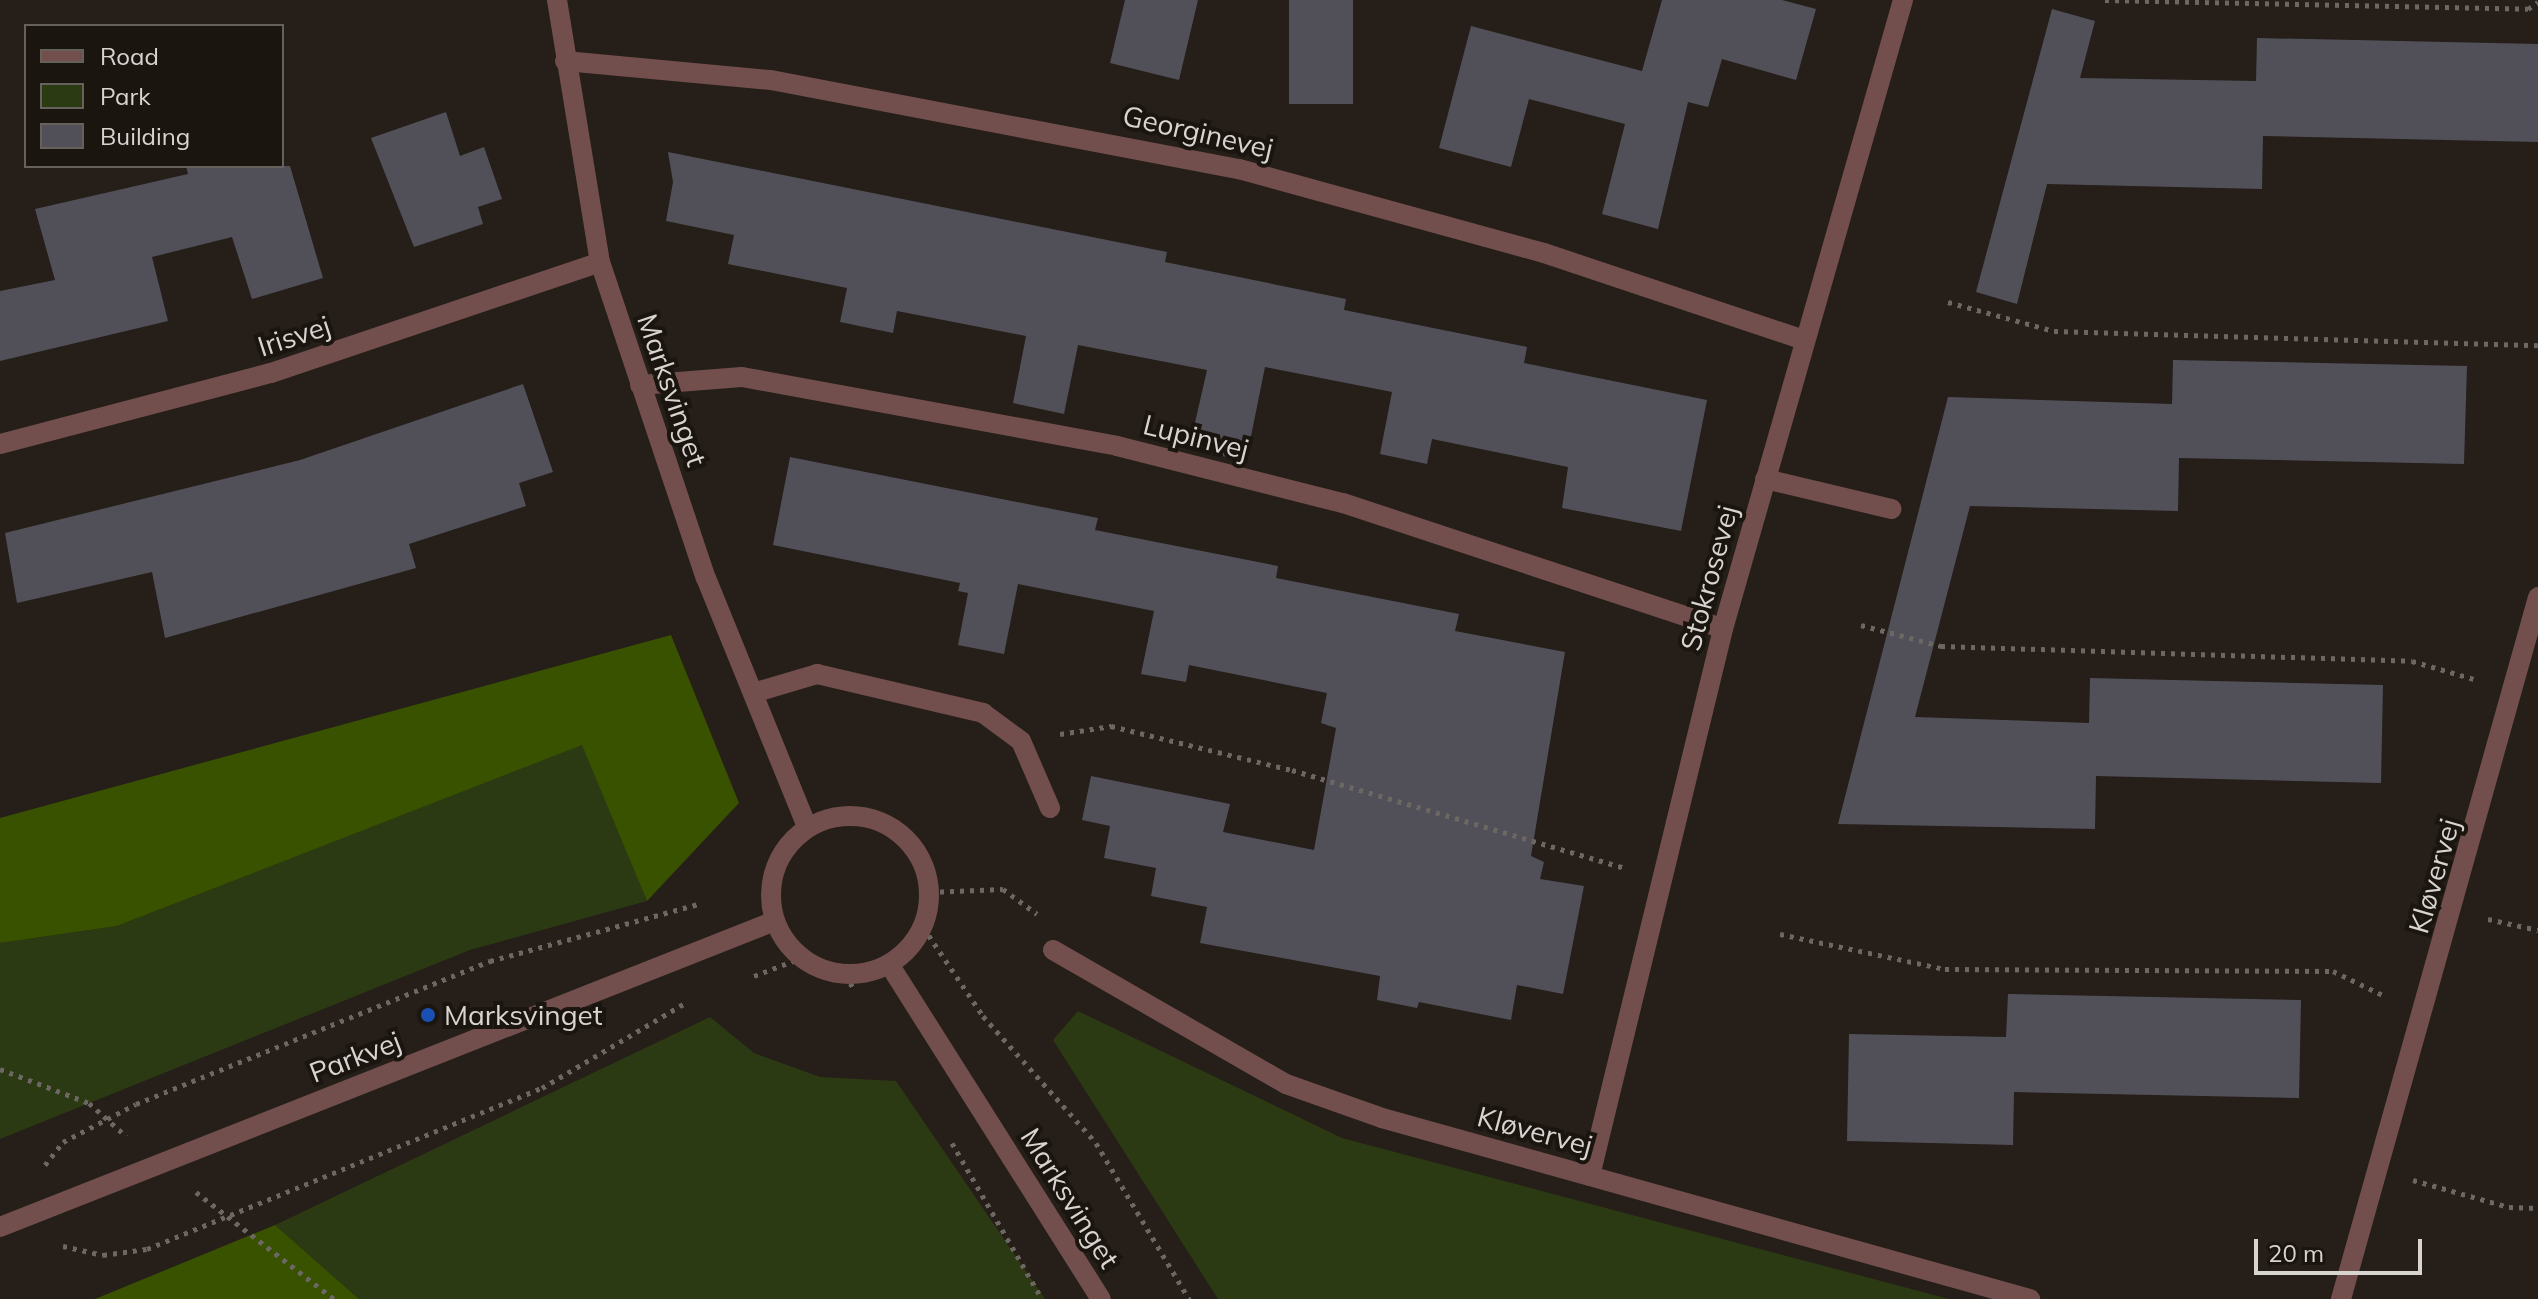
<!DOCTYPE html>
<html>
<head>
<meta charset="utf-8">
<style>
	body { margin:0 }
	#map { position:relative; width:2538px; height:1299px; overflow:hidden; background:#251e19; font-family:Mulish,sans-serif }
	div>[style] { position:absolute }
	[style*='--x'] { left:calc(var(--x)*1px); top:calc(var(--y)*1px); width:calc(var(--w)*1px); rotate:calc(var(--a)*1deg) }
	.green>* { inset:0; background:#2b3a13 }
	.forest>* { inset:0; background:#395200 }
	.building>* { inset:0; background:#515059; transform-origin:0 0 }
	.path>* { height:5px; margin-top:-2.5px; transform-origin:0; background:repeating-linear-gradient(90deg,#6d6763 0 4px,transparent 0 10px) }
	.service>* { height:20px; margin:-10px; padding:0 10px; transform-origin:10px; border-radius:10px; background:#724f4c }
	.minor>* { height:20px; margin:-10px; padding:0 10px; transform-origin:10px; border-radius:10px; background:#724f4c }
	.tertiary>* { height:20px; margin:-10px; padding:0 10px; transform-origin:10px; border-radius:10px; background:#724f4c }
	.tertiary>.ring { margin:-10px; padding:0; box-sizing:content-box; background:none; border:20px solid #724f4c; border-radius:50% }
	.dots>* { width:22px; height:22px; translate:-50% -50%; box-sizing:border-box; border:4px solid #1b1510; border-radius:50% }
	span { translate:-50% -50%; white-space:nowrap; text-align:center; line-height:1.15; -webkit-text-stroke:8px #1b1510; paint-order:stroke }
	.street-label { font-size:28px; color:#d8d4d0 }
	.poi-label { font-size:28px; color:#d8d4d0 }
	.left { translate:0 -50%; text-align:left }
	.legend { position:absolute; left:24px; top:24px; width:260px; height:144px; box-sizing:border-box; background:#1b1510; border:2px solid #67615d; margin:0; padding:10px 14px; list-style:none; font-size:24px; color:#d8d4d0 }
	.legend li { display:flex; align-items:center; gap:16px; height:40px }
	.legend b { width:40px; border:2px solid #67615d }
	.scale { position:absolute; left:2254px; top:1239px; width:168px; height:36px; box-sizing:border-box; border:4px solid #d8d4d0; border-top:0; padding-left:10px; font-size:24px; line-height:28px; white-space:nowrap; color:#d8d4d0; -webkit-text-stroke:6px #1b1510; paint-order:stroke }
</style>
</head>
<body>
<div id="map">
	<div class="green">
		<i style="clip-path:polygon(583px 744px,647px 901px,470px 950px,0 1139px,0 943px,117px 926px)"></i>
		<i style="clip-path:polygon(1078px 1011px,1342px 1138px,1949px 1299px,1218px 1299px,1053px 1040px)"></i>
		<i style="clip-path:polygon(710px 1017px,754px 1053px,820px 1077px,896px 1081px,1045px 1299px,359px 1299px,275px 1225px)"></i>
	</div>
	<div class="forest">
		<i style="clip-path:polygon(671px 635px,739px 803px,647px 901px,582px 745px,117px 926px,0 943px,0 818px)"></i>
		<i style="clip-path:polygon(275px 1225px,359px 1299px,95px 1299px)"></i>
	</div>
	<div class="building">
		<i style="clip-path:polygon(1125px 0,1198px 0,1179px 80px,1110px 63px)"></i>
		<i style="left:1289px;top:0;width:64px;height:104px"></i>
		<i style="clip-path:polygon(1662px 0,1782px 0,1816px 9px,1796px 80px,1722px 59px,1708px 107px,1688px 102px,1658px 229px,1602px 214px,1625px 124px,1529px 99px,1511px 167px,1439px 148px,1471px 26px,1642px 71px)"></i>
		<i style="clip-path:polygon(2052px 9px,2095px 21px,2080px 78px,2256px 81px,2257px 38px,2538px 44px,2538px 142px,2263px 136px,2262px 189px,2047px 184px,2017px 304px,1976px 292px)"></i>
		<i style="clip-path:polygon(446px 112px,460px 156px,484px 147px,502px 199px,478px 207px,483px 224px,414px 247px,371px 138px)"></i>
		<i style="clip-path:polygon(668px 152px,1167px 252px,1165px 262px,1346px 299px,1344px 310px,1527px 347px,1524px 363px,1707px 400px,1681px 531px,1562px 508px,1568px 467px,1432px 439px,1427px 464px,1380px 454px,1392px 392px,1265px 367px,1246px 461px,1189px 449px,1207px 370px,1078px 345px,1064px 414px,1013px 403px,1026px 336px,897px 311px,893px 333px,840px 322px,847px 288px,728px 264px,734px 235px,666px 221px,673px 182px)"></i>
		<i style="clip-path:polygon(186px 166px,290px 166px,323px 278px,252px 299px,232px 237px,152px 257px,168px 321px,0 361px,0 291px,55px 280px,35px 209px,188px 174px)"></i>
		<i style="clip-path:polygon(2173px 360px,2467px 366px,2464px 464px,2179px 458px,2178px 511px,1970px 506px,1915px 717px,2089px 723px,2090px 678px,2383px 685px,2381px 783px,2096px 776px,2095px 829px,1838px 824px,1948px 397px,2172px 404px)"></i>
		<i style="clip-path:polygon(523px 384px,553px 472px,519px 483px,526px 506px,409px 544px,416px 568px,165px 638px,152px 572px,17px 603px,5px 533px,300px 460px)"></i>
		<i style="clip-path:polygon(790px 457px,1098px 518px,1095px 530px,1278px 566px,1276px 578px,1459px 614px,1455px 631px,1565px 652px,1531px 856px,1544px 862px,1540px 879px,1584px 886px,1563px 994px,1517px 985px,1511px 1020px,1419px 1002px,1417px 1008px,1377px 1000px,1380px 976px,1200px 943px,1207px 907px,1151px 896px,1156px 868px,1104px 858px,1110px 826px,1082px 820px,1091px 776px,1230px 804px,1223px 832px,1314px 850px,1336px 728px,1321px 723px,1327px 693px,1189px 665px,1186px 682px,1141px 674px,1154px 611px,1018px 584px,1004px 654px,958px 645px,968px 593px,958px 591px,960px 583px,773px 545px)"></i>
		<i style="clip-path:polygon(2008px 994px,2301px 1000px,2299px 1098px,2014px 1092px,2013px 1145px,1847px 1141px,1849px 1034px,2006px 1037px)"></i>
	</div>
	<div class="path">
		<i style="--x:2105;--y:0;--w:423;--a:1.2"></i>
		<i style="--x:2528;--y:9;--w:12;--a:-35"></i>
		<i style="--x:1948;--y:302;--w:110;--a:15.3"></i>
		<i style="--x:2054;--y:331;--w:484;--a:1.7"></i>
		<i style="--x:1861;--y:625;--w:83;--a:14.7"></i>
		<i style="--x:1941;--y:646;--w:471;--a:1.8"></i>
		<i style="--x:2412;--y:661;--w:65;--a:16.2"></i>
		<i style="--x:1060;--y:734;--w:52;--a:-8.9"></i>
		<i style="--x:1111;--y:726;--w:186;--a:13.7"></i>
		<i style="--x:1292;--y:770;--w:348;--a:16.4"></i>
		<i style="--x:930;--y:892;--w:73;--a:-2.4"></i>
		<i style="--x:1003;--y:889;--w:42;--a:36.3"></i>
		<i style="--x:2488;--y:919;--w:51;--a:12.4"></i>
		<i style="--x:923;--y:927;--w:107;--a:56"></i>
		<i style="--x:983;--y:1016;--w:170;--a:48.3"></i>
		<i style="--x:1096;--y:1143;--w:182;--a:59.2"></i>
		<i style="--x:1780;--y:934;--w:169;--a:12"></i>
		<i style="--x:1945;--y:969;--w:388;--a:0.3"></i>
		<i style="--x:2333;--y:971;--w:58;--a:25.7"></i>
		<i style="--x:844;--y:975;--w:15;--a:53"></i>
		<i style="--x:754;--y:976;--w:50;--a:-21"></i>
		<i style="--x:0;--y:1069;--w:95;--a:20.9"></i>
		<i style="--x:89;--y:1103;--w:50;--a:41.7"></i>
		<i style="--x:952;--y:1143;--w:180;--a:60"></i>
		<i style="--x:45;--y:1165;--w:29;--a:-52"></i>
		<i style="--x:63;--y:1142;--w:82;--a:-27.5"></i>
		<i style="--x:136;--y:1104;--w:382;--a:-22"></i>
		<i style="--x:490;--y:961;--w:217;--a:-15.3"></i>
		<i style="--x:2413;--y:1180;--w:100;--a:15.7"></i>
		<i style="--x:2509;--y:1207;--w:29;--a:2"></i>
		<i style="--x:196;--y:1192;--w:175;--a:37.8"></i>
		<i style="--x:63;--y:1246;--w:41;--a:12.7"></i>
		<i style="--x:103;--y:1255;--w:44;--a:-7.8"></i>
		<i style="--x:147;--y:1249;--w:427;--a:-22.2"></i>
		<i style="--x:542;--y:1088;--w:166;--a:-30.7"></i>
	</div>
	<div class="service">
		<i style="--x:1765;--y:479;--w:130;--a:13.3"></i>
		<i style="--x:753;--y:693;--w:67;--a:-16.5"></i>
		<i style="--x:817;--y:674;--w:171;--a:13.2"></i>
		<i style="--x:983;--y:713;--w:47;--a:36.4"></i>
		<i style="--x:1021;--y:741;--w:73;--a:66.6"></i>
	</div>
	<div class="minor">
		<i style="--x:565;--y:61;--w:207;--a:5.3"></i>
		<i style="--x:771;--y:80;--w:476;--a:10.8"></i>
		<i style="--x:1239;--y:169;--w:316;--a:15.4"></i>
		<i style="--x:1544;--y:253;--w:271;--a:18.5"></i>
		<i style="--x:640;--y:385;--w:102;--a:-4.5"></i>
		<i style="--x:742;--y:377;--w:381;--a:10.4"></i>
		<i style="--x:1117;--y:446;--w:233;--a:14.2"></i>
		<i style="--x:1343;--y:503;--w:400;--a:18.3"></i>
		<i style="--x:0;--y:444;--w:280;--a:-14.7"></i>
		<i style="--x:271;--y:373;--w:347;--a:-18.6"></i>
		<i style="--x:1053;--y:950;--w:269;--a:29.9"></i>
		<i style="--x:1286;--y:1084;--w:102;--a:19.5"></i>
		<i style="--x:1382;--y:1118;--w:673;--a:15.61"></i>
		<i style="--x:1590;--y:1176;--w:563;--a:-76.33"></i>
		<i style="--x:1723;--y:629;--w:654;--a:-74.03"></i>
		<i style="--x:2341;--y:1299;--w:729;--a:-74.32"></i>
	</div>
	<div class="tertiary">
		<i style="--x:557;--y:0;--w:266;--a:80.7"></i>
		<i style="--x:600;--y:262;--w:333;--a:71.5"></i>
		<i style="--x:706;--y:578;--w:269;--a:67.9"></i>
		<i class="ring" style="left:771px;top:816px;width:138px;height:138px"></i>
		<i style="--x:889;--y:964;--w:396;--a:57.7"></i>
		<i style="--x:0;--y:1227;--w:833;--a:-21.55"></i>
	</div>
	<div class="dots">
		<i style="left:428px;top:1015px;background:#1a4fb4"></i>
	</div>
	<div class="street-label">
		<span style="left:1198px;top:132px;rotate:13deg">Georginevej</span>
		<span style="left:294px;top:336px;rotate:-18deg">Irisvej</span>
		<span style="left:672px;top:390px;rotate:71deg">Marksvinget</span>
		<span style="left:1196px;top:437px;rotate:14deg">Lupinvej</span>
		<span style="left:1709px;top:578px;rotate:-75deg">Stokrosevej</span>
		<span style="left:2434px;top:876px;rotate:-74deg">Kløvervej</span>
		<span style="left:355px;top:1057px;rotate:-21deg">Parkvej</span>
		<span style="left:1535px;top:1131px;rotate:15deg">Kløvervej</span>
		<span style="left:1070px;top:1198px;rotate:58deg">Marksvinget</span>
	</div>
	<div class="poi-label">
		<span class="left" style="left:444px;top:1015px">Marksvinget</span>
	</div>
	<ul class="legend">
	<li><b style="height:10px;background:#724f4c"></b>Road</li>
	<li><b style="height:22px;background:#2b3a13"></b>Park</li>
	<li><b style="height:22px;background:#515059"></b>Building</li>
	</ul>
	<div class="scale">20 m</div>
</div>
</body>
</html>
